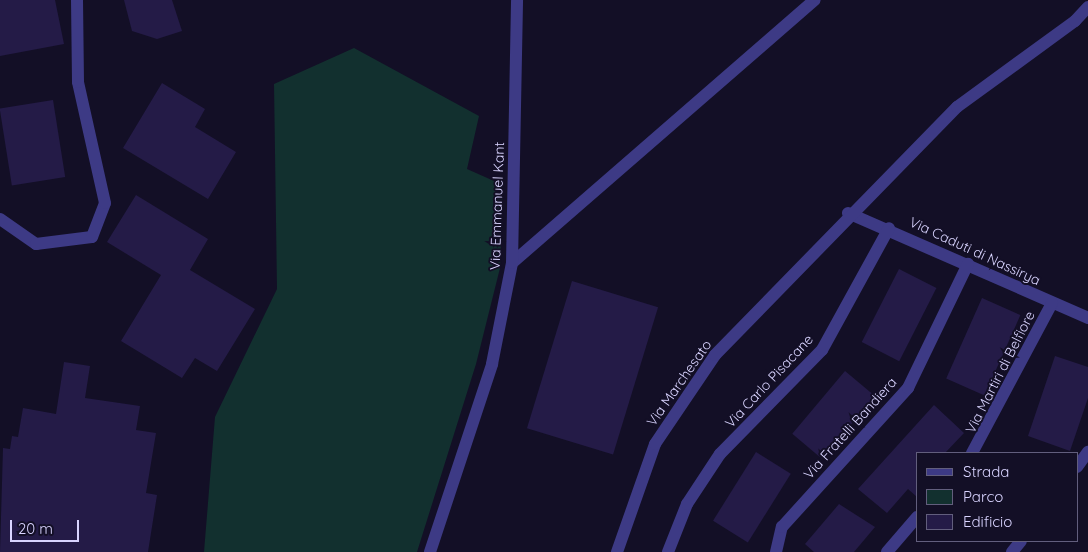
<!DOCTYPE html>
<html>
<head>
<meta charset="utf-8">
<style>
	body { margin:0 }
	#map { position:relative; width:1088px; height:552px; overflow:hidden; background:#130f26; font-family:Quicksand,sans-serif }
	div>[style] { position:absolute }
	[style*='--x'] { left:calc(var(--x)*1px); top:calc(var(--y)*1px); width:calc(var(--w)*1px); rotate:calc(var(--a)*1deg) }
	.green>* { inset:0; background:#12302f }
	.building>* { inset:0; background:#241b47; transform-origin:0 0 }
	.street>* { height:12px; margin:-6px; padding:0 6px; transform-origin:6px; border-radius:6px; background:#3d3a85 }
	span { translate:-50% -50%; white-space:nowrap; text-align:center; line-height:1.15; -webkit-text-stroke:4px #130f26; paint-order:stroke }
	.street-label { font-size:14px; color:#d9d4ff }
	.legend { position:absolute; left:916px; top:452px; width:162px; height:90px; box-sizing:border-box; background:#130f26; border:1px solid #625e7d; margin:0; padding:6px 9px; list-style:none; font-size:15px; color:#d9d4ff }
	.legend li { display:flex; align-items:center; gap:10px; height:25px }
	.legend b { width:25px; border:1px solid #625e7d }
	.scale { position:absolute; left:10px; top:520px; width:69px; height:22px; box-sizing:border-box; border:2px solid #d9d4ff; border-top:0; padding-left:6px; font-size:15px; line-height:18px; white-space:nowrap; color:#d9d4ff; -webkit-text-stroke:4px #130f26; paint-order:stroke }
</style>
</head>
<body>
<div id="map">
	<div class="green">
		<i style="clip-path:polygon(354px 48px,479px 116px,467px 169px,503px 185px,500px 268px,476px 364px,417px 552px,204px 552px,215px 417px,277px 289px,274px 84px)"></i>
	</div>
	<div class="building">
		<i style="clip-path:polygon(0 0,55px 0,64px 44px,0 56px)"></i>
		<i style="clip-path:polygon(124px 0,172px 0,182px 31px,157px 39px,132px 31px)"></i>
		<i style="clip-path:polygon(162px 83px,205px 109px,195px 127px,236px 152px,208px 199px,123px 148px)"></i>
		<i style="left:53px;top:100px;width:78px;height:54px;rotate:81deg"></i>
		<i style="clip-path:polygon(136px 195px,208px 239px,190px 270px,255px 309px,217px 371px,195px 358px,182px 378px,121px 341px,161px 275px,107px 242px)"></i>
		<i style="left:899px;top:269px;width:42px;height:82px;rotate:27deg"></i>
		<i style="left:572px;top:281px;width:90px;height:154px;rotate:17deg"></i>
		<i style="left:982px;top:298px;width:42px;height:88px;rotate:24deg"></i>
		<i style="clip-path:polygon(1055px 356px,1088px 367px,1088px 398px,1070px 451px,1028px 436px)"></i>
		<i style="clip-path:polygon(64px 362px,90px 366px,85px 398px,140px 406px,136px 430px,156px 433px,146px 493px,157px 495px,148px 552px,0 552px,3px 448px,10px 449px,12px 436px,18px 437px,23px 408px,56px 414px)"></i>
		<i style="left:845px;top:371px;width:39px;height:82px;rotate:40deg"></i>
		<i style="clip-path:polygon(934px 405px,964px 433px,945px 453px,917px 453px,917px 497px,908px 489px,887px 513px,858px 489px)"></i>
		<i style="left:756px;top:452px;width:41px;height:81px;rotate:32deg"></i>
		<i style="clip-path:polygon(839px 504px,875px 527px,854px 552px,814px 552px,805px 544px)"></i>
	</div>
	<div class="street">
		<i style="--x:848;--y:213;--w:262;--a:23.6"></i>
		<i style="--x:0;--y:219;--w:44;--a:34.8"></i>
		<i style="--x:36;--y:244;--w:56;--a:-7.1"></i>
		<i style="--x:92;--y:237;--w:36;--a:-69"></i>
		<i style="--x:105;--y:203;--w:124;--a:-102.6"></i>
		<i style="--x:78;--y:82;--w:82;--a:-90.7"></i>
		<i style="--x:512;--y:263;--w:401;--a:-41"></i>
		<i style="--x:972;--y:453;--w:170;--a:-61.9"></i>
		<i style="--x:1077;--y:467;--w:19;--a:-54"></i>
		<i style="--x:430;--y:552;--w:198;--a:-71.7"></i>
		<i style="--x:492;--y:364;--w:103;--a:-78.8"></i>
		<i style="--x:512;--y:263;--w:263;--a:-88.9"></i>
		<i style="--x:617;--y:552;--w:114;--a:-70.6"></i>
		<i style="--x:655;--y:444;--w:107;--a:-56"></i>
		<i style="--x:715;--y:355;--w:347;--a:-45.7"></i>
		<i style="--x:957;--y:107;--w:146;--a:-36.1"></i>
		<i style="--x:1075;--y:21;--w:19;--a:-47"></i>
		<i style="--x:668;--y:552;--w:52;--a:-68.4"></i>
		<i style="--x:687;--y:504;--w:60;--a:-56.6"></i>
		<i style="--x:720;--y:454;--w:146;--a:-45.6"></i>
		<i style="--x:822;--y:350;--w:139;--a:-61.2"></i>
		<i style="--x:776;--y:552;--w:26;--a:-77"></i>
		<i style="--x:782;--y:527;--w:188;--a:-47.8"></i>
		<i style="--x:908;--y:388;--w:138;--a:-64.2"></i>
		<i style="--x:887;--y:552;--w:46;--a:-49.4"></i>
		<i style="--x:1012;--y:552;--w:14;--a:-51"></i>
	</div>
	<div class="street-label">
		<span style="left:497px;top:206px;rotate:-88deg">Via Emmanuel Kant</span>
		<span style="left:975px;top:251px;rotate:25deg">Via Caduti di Nassirya</span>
		<span style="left:1000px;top:372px;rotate:-63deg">Via Martiri di Belfiore</span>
		<span style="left:769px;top:381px;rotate:-47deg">Via Carlo Pisacane</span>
		<span style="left:679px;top:383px;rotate:-55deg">Via Marchesato</span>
		<span style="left:850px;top:428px;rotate:-48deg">Via Fratelli Bandiera</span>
	</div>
	<ul class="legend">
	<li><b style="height:6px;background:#3d3a85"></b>Strada</li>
	<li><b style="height:14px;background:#12302f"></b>Parco</li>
	<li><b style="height:14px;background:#241b47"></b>Edificio</li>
	</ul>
	<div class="scale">20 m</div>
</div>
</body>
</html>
